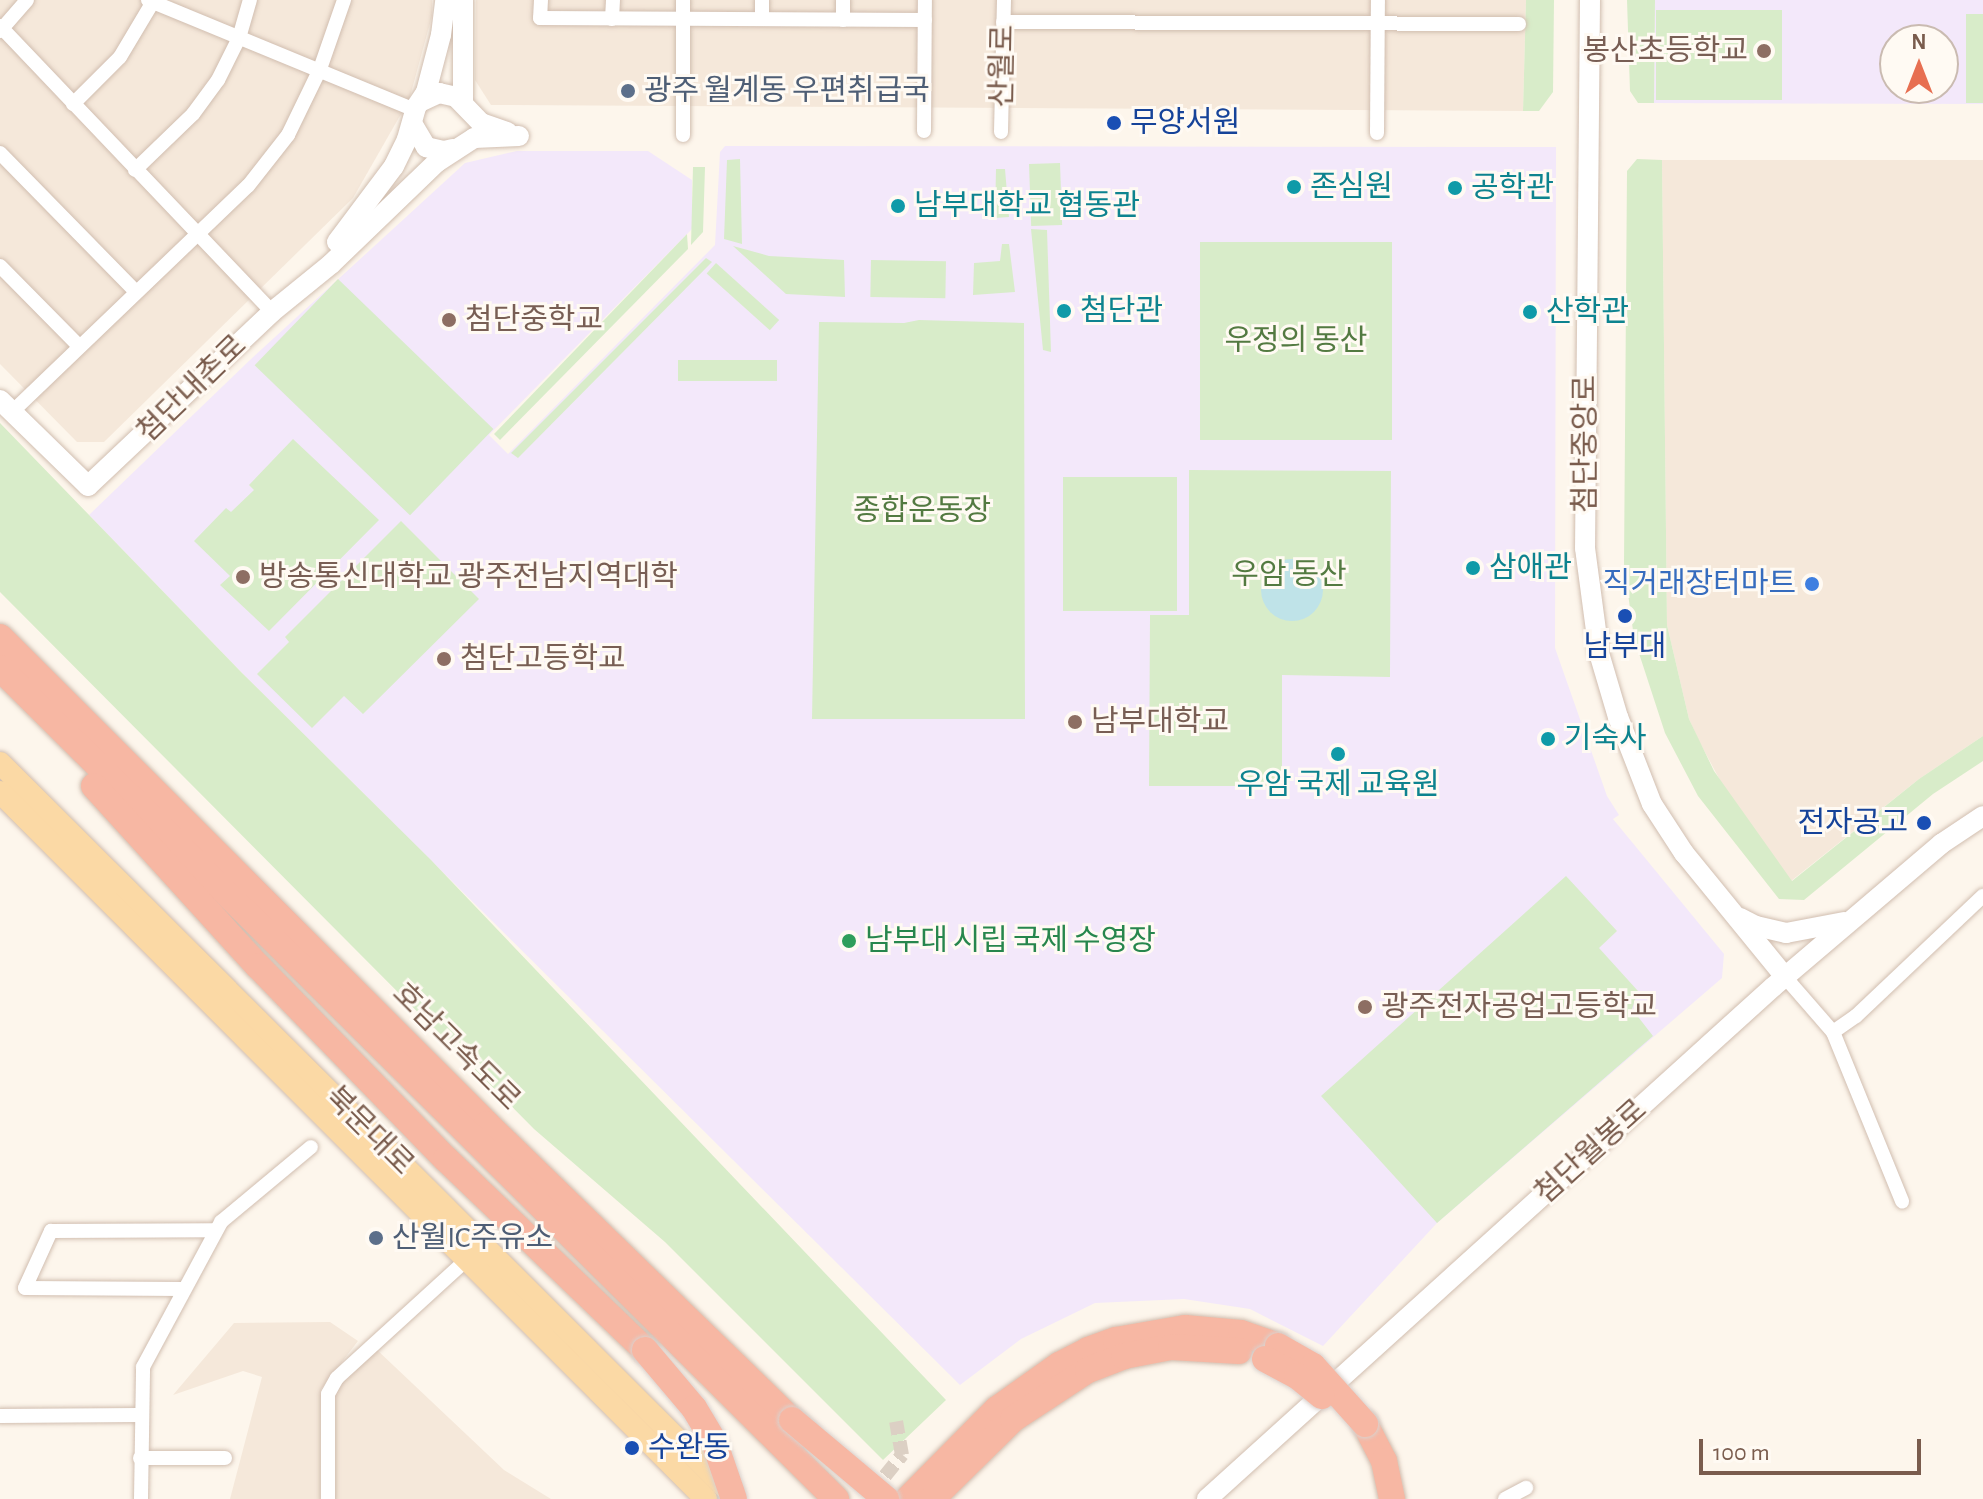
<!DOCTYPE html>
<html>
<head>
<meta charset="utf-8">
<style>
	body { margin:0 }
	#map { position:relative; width:1983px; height:1499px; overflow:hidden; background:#fdf6ec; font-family:"Alegreya Sans","Noto Sans KR",sans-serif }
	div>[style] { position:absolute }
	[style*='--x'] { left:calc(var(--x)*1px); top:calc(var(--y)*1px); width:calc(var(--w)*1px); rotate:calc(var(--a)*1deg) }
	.residential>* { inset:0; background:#f5e8da }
	.education>* { inset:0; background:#f3e8fa }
	.green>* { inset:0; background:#d8ecc9; transform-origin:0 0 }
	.water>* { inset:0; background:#bfe3e8 }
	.round { border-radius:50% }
	.street-tunnel>* { height:14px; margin-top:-7px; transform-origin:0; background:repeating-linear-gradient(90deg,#dcd0c4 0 14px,transparent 0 21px) }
	.roads { filter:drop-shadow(0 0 2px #d1beb0) drop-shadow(0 0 2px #d1beb0) }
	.street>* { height:14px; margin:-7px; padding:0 7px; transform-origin:7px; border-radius:7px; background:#fff }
	.secondary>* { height:20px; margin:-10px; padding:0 10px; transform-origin:10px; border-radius:10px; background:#fff }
	.primary>* { height:22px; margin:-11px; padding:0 11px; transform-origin:11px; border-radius:11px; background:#fbd9a5 }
	.highway>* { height:26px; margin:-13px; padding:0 13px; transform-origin:13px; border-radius:13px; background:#f7b7a3 }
	.bridges { filter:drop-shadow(0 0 2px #dad1cd) drop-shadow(0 0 2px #dad1cd) }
	.highway-bridge>* { height:26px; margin:-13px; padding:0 13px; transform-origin:13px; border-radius:13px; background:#f7b7a3 }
	.dots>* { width:22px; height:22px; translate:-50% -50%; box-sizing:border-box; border:4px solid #fffaf3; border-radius:50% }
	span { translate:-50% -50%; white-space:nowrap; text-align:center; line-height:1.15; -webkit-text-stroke:6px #fffaf3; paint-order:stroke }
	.education-label { font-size:30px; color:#785e54 }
	.right { translate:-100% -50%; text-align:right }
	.left { translate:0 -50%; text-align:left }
	.street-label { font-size:30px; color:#7a5c4d }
	.service-label { font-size:30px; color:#4e5e75 }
	.transit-label { font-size:30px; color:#164399 }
	.culture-label { font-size:30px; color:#0d838f }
	.park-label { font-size:30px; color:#537a41 }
	.shop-label { font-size:30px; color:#366cbe }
	.leisure-label { font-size:30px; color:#27864d }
	.north { position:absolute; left:1879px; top:24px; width:80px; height:80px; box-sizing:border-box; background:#fffaf3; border:2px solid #cabbb1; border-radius:50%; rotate:0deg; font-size:22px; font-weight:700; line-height:32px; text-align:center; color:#7a5c4d }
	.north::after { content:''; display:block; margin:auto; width:28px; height:36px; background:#e76f51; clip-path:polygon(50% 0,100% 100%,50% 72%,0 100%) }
	.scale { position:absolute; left:1699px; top:1439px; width:222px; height:36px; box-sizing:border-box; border:4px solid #7a5c4d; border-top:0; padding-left:10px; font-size:24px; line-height:28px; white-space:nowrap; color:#7a5c4d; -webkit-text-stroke:6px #fffaf3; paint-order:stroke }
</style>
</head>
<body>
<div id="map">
	<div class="residential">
		<i style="clip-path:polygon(0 0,432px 0,432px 16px,409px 100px,353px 198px,104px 442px,77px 442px,0 364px)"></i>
		<i style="clip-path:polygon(476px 0,1526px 0,1523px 111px,491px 105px,475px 80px)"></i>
		<i style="clip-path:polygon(1662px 160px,1983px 160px,1983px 736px,1919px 779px,1791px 881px,1729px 797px,1699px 741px,1689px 719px,1667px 625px)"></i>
		<i style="clip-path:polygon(330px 1322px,358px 1341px,321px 1389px,320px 1499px,230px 1499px,262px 1377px,243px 1371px,173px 1395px,234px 1323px)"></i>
		<i style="clip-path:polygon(376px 1349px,504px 1470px,551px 1499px,333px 1499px,333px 1392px)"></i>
	</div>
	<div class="education">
		<i style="clip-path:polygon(evenodd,1655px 0,1983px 0,1983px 104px,1654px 103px,1655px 0,1895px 40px,1943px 40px,1943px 88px,1895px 88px,1895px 40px)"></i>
		<i style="clip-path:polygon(725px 146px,1556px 147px,1555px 648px,1607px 796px,1619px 815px,1613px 819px,1724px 954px,1722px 978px,1437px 1223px,1323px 1346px,1250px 1309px,1184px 1299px,1095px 1303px,1021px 1339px,960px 1385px,242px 673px,89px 515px,250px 360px,465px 163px,517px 151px,648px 151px,692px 180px,692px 229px,489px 435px,508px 454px,715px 245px,720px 152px)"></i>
	</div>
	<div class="green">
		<i style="clip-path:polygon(1526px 0,1554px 0,1553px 92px,1539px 111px,1523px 111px)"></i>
		<i style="clip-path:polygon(1627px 0,1655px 0,1654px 103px,1638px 103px,1630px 91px)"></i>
		<i style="left:1656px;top:10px;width:126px;height:90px"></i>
		<i style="left:1966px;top:14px;width:17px;height:89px"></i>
		<i style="clip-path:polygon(740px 159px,742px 244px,724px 239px,727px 160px)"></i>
		<i style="clip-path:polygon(1637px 159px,1662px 160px,1667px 625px,1689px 719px,1714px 771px,1792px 881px,1919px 779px,1983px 736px,1983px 761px,1933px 794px,1804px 900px,1779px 899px,1698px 796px,1665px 733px,1634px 638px,1624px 564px,1627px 171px)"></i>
		<i style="left:1060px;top:163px;width:62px;height:31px;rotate:88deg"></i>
		<i style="clip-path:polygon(693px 167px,705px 167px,703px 232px,691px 245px)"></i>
		<i style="clip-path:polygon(996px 169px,1005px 169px,1009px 217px,995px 218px)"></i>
		<i style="clip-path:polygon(1031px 229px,1047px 230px,1051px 352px,1043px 350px)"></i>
		<i style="clip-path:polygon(687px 234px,688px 249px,500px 440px,494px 434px)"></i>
		<i style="left:1200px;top:242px;width:192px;height:198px"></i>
		<i style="clip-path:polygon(1002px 244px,1009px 244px,1015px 292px,973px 295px,974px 263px,1000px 261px)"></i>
		<i style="clip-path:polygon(733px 246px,769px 256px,844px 260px,845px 297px,786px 294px)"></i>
		<i style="clip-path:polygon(706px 258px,712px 262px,518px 458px,511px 453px)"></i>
		<i style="left:871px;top:260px;width:75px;height:37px;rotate:1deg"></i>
		<i style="left:716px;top:263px;width:85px;height:14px;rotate:42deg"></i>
		<i style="left:338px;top:279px;width:216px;height:120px;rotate:44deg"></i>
		<i style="clip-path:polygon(919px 320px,1024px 323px,1025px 719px,812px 719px,819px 322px,904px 323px)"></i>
		<i style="left:678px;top:360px;width:99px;height:21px"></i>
		<i style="clip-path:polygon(0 423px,242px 673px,431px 860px,946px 1400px,883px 1460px,665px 1242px,534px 1129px,0 592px)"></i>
		<i style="clip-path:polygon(293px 439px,379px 520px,269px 631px,220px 585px,230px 576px,194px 541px,226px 508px,231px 512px,254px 490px,249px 485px)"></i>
		<i style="clip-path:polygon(1189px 470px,1391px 471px,1390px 677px,1282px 675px,1282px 786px,1149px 786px,1150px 615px,1189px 615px)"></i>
		<i style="left:1177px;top:477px;width:134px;height:114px;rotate:90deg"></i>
		<i style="clip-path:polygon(401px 521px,479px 599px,363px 714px,344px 696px,312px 728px,257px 674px,289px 642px,285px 637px)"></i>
		<i style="clip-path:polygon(1566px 876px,1617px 931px,1599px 948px,1638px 991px,1632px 1009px,1653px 1036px,1437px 1223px,1321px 1096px)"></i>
	</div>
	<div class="water">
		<i class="round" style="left:1261px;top:559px;width:62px;height:62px"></i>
	</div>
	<div class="street-tunnel">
		<i style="--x:872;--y:1492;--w:48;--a:-51"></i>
		<i style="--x:902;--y:1455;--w:34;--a:-100"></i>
	</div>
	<div class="roads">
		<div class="street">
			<i style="--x:148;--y:0;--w:289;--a:22.4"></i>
			<i style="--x:541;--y:0;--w:18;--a:93"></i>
			<i style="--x:540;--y:18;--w:385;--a:0.3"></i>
			<i style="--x:612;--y:19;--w:19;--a:-87"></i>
			<i style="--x:762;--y:19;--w:19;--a:-90"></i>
			<i style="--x:843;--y:20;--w:20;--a:-90"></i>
			<i style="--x:1003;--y:22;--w:516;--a:0.22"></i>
			<i style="--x:0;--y:26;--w:395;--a:46.4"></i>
			<i style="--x:0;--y:31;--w:41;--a:-48.9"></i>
			<i style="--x:73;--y:104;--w:66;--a:-45"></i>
			<i style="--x:120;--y:57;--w:66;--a:-59.2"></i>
			<i style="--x:924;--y:131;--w:131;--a:-89.6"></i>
			<i style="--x:1001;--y:132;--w:132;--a:-88.7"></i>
			<i style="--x:1377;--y:133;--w:133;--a:-89.6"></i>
			<i style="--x:683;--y:135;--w:135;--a:-90"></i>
			<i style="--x:0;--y:153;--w:193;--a:45.6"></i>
			<i style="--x:135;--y:170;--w:81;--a:-44"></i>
			<i style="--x:193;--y:114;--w:42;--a:-53.7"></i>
			<i style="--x:218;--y:80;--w:47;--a:-63.4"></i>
			<i style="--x:239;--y:38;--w:40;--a:-74"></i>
			<i style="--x:0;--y:266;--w:111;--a:45.4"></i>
			<i style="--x:12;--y:412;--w:327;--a:-43.8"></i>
			<i style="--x:248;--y:186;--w:65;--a:-51.9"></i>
			<i style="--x:288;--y:135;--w:73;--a:-64.1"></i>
			<i style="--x:320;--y:69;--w:73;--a:-70.8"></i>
			<i style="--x:1785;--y:977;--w:73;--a:48.9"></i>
			<i style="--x:1833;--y:1032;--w:183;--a:67.8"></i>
			<i style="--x:1833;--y:1032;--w:28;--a:-35"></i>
			<i style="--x:1856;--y:1016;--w:175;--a:-43.4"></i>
			<i style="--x:183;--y:1289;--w:158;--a:-179.6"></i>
			<i style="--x:25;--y:1288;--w:63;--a:-65.5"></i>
			<i style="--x:51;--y:1231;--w:164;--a:-0.3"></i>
			<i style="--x:0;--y:1416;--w:139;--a:-0.4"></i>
			<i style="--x:140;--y:1458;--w:85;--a:0"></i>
			<i style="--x:141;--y:1499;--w:132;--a:-89.1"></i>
			<i style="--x:143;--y:1367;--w:165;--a:-61.7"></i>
			<i style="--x:221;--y:1222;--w:117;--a:-39.8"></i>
			<i style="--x:328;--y:1499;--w:105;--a:-90"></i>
			<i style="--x:328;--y:1394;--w:18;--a:-61"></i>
			<i style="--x:337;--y:1378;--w:173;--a:-42.4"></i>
			<i style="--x:1505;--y:1499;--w:24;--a:-28"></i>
		</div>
		<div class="secondary">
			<i style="--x:463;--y:0;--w:103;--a:90"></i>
			<i style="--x:1590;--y:0;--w:548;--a:90.52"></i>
			<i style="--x:1585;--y:548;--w:106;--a:82.4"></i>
			<i style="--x:1599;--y:653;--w:67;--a:73.5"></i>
			<i style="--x:1618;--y:717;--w:93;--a:68.7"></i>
			<i style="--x:1652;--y:804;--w:59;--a:56.9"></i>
			<i style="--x:1684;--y:853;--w:160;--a:50.8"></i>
			<i style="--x:422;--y:101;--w:19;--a:-25"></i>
			<i style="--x:439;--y:93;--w:17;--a:13"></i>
			<i style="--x:456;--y:97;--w:36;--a:46"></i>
			<i style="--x:481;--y:123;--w:28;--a:19"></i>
			<i style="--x:413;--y:125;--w:26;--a:59"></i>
			<i style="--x:426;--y:147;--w:18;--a:13"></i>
			<i style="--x:444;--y:151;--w:9;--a:-13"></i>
			<i style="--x:337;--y:242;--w:95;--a:-53.1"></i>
			<i style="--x:394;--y:166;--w:30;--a:-64"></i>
			<i style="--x:407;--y:139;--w:33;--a:-74"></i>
			<i style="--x:416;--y:107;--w:18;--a:-56"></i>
			<i style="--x:426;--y:92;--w:59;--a:-75.3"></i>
			<i style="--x:441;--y:35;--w:35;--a:-83"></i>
			<i style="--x:0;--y:400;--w:123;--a:44.3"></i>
			<i style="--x:88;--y:486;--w:253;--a:-43.4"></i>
			<i style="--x:272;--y:312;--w:76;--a:-39.1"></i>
			<i style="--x:331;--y:264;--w:147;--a:-43.9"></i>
			<i style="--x:437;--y:162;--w:44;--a:-33"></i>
			<i style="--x:474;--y:138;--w:45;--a:-2.5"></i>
			<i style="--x:1740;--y:918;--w:18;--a:27"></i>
			<i style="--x:1756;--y:926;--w:31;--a:13"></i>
			<i style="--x:1786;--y:933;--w:59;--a:-10.7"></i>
			<i style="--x:1207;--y:1499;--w:763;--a:-42.13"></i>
			<i style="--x:1773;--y:987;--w:221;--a:-40.4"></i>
			<i style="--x:1941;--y:844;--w:50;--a:-33.7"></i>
		</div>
		<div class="primary">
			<i style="--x:0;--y:763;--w:1033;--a:44.96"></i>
			<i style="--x:0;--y:792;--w:999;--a:45.04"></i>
		</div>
		<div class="highway">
			<i style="--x:0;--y:637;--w:689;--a:45"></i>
			<i style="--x:487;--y:1124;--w:445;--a:44.2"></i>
			<i style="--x:0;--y:668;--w:1179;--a:44.83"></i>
			<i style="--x:94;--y:786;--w:244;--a:47.7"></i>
			<i style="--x:258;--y:966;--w:269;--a:45.8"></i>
			<i style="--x:446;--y:1159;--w:276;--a:43.8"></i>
			<i style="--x:1365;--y:1424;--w:42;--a:62.8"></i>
			<i style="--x:1384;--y:1461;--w:39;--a:78"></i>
			<i style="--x:908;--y:1499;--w:127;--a:-45.3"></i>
			<i style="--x:997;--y:1409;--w:76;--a:-35.4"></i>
			<i style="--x:1059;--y:1365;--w:33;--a:-27"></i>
			<i style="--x:1088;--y:1350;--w:30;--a:-20"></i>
			<i style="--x:1116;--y:1340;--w:70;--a:-9.9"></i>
			<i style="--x:1185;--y:1328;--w:56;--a:5.1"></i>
			<i style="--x:1241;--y:1333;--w:39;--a:19"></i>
			<i style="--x:932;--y:1499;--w:114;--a:-44.6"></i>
			<i style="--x:1013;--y:1419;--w:90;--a:-33.2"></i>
			<i style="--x:1088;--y:1370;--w:39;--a:-21"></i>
			<i style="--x:1124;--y:1356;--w:48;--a:-10.8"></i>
			<i style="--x:1171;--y:1347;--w:68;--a:3.4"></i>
		</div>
	</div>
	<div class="bridges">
		<div class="highway-bridge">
			<i style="--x:1278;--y:1346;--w:40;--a:29.7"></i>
			<i style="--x:1313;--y:1366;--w:78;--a:48.1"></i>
			<i style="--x:645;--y:1350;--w:76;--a:49.8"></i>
			<i style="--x:694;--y:1408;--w:39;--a:59"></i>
			<i style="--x:714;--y:1441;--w:61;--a:71"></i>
			<i style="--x:1265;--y:1359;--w:36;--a:28"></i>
			<i style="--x:1297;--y:1376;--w:32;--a:39"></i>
			<i style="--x:792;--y:1420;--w:123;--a:40"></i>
		</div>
	</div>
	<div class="dots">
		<i style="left:1764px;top:51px;background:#8d6e63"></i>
		<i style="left:628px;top:91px;background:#5c6f8a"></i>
		<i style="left:1114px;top:123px;background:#1a4fb4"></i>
		<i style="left:1294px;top:187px;background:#0f9aa8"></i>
		<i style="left:1455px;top:188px;background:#0f9aa8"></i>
		<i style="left:898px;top:206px;background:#0f9aa8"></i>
		<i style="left:1064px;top:311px;background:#0f9aa8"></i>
		<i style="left:1530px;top:312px;background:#0f9aa8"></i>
		<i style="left:449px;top:320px;background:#8d6e63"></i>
		<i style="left:1473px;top:568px;background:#0f9aa8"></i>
		<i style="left:243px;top:577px;background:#8d6e63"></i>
		<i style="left:1812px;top:584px;background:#3f7fe0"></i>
		<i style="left:1625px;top:616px;background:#1a4fb4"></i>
		<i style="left:444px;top:659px;background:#8d6e63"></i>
		<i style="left:1075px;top:722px;background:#8d6e63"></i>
		<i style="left:1548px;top:739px;background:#0f9aa8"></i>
		<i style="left:1338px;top:754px;background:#0f9aa8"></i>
		<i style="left:1924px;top:823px;background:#1a4fb4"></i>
		<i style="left:849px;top:941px;background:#2e9e5b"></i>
		<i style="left:1365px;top:1007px;background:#8d6e63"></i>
		<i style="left:376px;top:1238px;background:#5c6f8a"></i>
		<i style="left:632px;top:1448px;background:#1a4fb4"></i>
	</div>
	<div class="education-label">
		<span class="right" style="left:1748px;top:51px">봉산초등학교</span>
		<span class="left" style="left:465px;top:320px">첨단중학교</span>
		<span class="left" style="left:259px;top:577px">방송통신대학교 광주전남지역대학</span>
		<span class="left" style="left:460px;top:659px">첨단고등학교</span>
		<span class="left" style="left:1091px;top:722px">남부대학교</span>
		<span class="left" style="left:1381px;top:1007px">광주전자공업고등학교</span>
	</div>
	<div class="street-label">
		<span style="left:1003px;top:66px;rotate:-89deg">산월로</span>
		<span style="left:192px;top:389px;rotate:-44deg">첨단내촌로</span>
		<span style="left:1586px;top:444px;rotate:-90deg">첨단중앙로</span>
		<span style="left:456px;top:1047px;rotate:45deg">호남고속도로</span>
		<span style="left:369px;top:1131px;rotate:45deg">북문대로</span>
		<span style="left:1591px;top:1152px;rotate:-42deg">첨단월봉로</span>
	</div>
	<div class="service-label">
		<span class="left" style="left:644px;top:91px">광주 월계동 우편취급국</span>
		<span class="left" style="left:392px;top:1238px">산월IC주유소</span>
	</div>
	<div class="transit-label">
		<span class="left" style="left:1130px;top:123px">무양서원</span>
		<span style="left:1625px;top:647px">남부대</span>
		<span class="right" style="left:1908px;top:823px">전자공고</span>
		<span class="left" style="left:648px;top:1448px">수완동</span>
	</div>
	<div class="culture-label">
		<span class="left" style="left:1310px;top:187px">존심원</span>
		<span class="left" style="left:1471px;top:188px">공학관</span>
		<span class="left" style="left:914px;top:206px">남부대학교 협동관</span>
		<span class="left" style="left:1080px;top:311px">첨단관</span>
		<span class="left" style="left:1546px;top:312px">산학관</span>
		<span class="left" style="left:1489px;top:568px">삼애관</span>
		<span class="left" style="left:1564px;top:739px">기숙사</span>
		<span style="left:1338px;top:785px">우암 국제 교육원</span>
	</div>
	<div class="park-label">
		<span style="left:1296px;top:341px">우정의 동산</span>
		<span style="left:922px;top:511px">종합운동장</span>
		<span style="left:1289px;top:575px">우암 동산</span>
	</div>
	<div class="shop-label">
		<span class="right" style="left:1796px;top:584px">직거래장터마트</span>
	</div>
	<div class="leisure-label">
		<span class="left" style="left:865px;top:941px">남부대 시립 국제 수영장</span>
	</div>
	<div class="north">N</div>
	<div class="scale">100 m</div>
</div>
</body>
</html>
